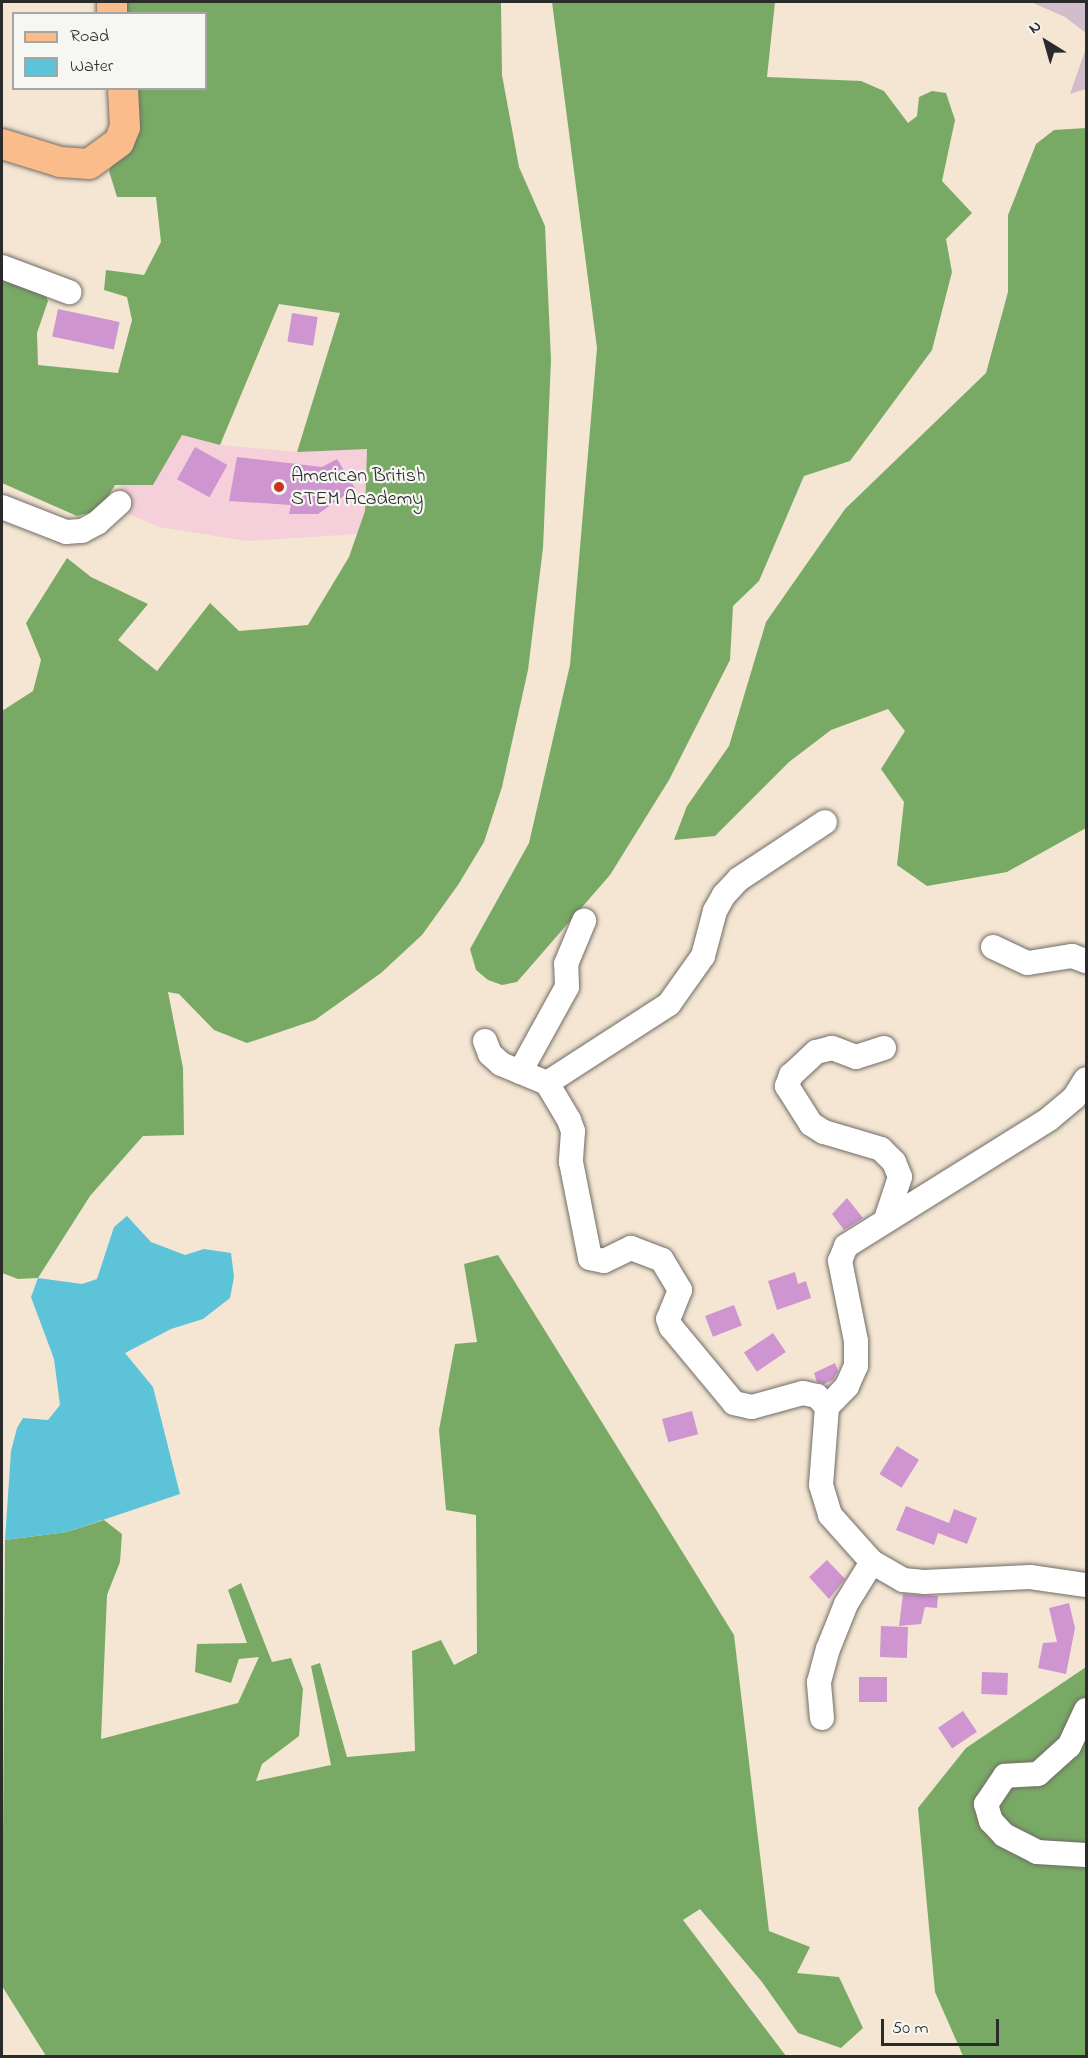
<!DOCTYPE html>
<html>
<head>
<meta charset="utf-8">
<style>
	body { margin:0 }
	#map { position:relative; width:1088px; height:2058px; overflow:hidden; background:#f4e6d3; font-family:"Indie Flower",sans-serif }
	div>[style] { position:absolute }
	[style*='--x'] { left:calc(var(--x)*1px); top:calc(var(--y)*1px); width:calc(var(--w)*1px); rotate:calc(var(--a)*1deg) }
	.built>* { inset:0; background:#f5cfd9 }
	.industrial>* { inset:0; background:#d1bdcb }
	.forest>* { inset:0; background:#78aa65 }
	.water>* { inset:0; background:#5cc3d9 }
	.building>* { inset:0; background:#ce95d0; transform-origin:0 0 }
	.roads { filter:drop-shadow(0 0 2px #716c66) drop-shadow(0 0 2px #716c66) }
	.minor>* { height:24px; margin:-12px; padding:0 12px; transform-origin:12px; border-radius:12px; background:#fff }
	.major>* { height:30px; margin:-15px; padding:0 15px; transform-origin:15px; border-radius:15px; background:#fabc8b }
	.dots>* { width:16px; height:16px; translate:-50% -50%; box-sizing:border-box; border:3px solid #f6f6f2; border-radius:50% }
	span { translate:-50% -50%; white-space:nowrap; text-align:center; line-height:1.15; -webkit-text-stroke:4.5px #f6f6f2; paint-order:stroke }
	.poi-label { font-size:20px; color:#2b2b2b }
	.left { translate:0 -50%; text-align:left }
	.frame { position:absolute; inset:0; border:3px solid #2b2b2b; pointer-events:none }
	.legend { position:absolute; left:12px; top:12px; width:195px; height:78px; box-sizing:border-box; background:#f6f6f2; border:2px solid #a5a5a2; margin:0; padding:8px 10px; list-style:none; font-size:18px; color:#2b2b2b }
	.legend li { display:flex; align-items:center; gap:12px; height:30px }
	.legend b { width:30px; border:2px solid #a5a5a2 }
	.north { position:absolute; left:1016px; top:12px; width:60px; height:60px; -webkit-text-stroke:4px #f6f6f2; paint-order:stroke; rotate:323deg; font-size:16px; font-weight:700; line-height:24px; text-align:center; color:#2b2b2b }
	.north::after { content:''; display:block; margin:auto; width:21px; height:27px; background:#2b2b2b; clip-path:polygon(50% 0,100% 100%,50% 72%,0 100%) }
	.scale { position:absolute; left:881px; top:2019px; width:118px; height:27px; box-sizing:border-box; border:3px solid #2b2b2b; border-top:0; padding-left:8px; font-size:18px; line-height:21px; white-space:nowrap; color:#2b2b2b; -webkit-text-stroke:4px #f6f6f2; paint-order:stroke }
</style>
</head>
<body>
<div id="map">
	<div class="built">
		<i style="clip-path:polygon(181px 435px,220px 445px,297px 452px,367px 448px,365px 511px,357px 534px,247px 541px,159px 527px,119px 510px,121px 485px,153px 485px)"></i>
	</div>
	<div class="industrial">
		<i style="clip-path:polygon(1031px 2px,1086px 2px,1086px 33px,1065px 17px)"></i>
		<i style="clip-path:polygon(1086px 48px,1086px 89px,1070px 94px)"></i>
	</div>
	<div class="forest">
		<i style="clip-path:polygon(123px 2px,501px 2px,502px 75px,519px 167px,545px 226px,551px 360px,543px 548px,528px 670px,502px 787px,484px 842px,458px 885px,422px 935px,381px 973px,315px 1020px,247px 1043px,214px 1030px,179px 994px,168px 992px,183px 1068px,184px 1135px,143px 1136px,90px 1196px,38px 1278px,18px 1279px,2px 1273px,2px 711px,33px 691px,41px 660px,26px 623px,67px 558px,91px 577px,148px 604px,118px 640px,157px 671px,210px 603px,239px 631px,308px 625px,349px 557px,365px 511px,367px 449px,297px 452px,340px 313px,279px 304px,220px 445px,182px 435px,153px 485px,115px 485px,100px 510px,77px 516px,2px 483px,2px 260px,37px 273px,48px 301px,37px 333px,38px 365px,118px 373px,132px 320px,127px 297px,104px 290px,106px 270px,144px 275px,161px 242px,156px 197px,117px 197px,109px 171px,138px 121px,134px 89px,206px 88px,206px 14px,125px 13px)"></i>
		<i style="clip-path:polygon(552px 2px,775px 2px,767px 77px,861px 81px,884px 91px,908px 123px,917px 116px,919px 97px,932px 91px,946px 93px,955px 120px,942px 181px,972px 213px,946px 239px,952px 272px,932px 350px,850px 461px,804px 476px,759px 581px,733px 606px,730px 660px,669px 780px,610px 875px,517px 982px,502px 985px,488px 980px,476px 970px,470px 949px,529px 843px,570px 665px,597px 348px)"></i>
		<i style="clip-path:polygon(1086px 128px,1086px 828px,1007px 872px,927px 886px,897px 865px,904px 802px,881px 769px,905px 731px,888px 709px,831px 730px,789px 762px,715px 836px,674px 840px,687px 806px,729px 746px,766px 622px,845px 509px,986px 373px,1008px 292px,1008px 215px,1036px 144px,1054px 130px)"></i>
		<i style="clip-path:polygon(498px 1255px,734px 1635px,769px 1931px,810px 1947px,797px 1973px,839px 1977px,863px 2028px,841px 2048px,798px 2033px,762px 1982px,700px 1909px,683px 1920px,786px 2056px,46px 2056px,2px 1986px,5px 1540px,67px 1532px,104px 1520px,122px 1534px,120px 1562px,107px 1595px,101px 1739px,238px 1703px,259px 1657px,239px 1659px,231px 1683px,195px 1672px,197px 1644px,247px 1643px,228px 1590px,241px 1583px,272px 1662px,291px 1658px,303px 1689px,299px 1736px,262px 1764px,256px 1781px,331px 1765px,311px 1666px,320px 1663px,347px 1757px,415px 1751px,412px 1651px,441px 1640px,454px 1665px,477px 1653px,476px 1515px,446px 1510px,439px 1430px,455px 1344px,477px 1342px,464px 1264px)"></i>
		<i style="clip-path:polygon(1086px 1667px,1086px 2056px,963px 2056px,935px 1992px,918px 1808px,966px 1748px)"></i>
	</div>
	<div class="water">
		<i style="clip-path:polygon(127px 1216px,151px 1242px,185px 1255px,204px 1249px,231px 1253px,234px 1277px,230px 1298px,203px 1319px,171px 1329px,125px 1353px,153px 1387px,180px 1494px,67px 1532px,5px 1540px,11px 1451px,17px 1428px,23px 1418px,48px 1420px,60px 1405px,54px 1359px,31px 1297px,38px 1278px,82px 1284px,97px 1279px,114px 1227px)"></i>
	</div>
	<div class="building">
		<i style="left:58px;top:309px;width:63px;height:28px;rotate:12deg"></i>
		<i style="left:292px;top:313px;width:26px;height:29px;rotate:9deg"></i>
		<i style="left:195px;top:447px;width:37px;height:37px;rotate:29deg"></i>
		<i style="clip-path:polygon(237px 457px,322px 467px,337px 459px,355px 488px,318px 514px,289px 514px,291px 505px,229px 501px)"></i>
		<i style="clip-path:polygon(847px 1198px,863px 1218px,844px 1230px,832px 1214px)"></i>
		<i style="clip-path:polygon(795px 1272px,798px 1284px,806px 1281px,811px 1298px,777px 1310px,768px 1281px)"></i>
		<i style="left:734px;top:1305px;width:22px;height:31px;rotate:69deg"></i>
		<i style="left:773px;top:1333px;width:23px;height:35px;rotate:56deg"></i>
		<i style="clip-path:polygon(835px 1363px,838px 1371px,833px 1380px,824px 1384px,817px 1382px,814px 1373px)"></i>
		<i style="left:692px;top:1411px;width:24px;height:31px;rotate:75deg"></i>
		<i style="left:897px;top:1446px;width:26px;height:33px;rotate:32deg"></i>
		<i style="clip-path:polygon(906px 1506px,949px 1523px,954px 1509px,977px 1518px,967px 1544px,938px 1533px,934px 1545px,896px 1530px)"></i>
		<i style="clip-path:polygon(827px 1560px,845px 1579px,829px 1599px,809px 1577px)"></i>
		<i style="clip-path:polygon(903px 1594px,938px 1596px,937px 1608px,925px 1607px,921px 1624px,899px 1626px)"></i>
		<i style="clip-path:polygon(1069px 1603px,1075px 1628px,1066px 1674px,1038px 1668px,1043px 1643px,1057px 1642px,1049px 1608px)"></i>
		<i style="left:881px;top:1626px;width:27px;height:31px;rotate:2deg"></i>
		<i style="left:982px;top:1672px;width:26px;height:22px;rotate:2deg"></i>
		<i style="left:887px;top:1677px;width:25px;height:28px;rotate:90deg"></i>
		<i style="left:963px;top:1711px;width:25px;height:30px;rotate:56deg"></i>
	</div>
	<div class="roads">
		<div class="minor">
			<i style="--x:2;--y:267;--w:72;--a:20.5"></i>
			<i style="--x:2;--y:507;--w:69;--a:21.3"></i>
			<i style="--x:66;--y:532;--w:16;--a:-4"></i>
			<i style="--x:82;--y:531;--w:17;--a:-28"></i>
			<i style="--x:97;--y:523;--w:30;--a:-42"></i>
			<i style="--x:993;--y:947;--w:38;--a:25"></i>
			<i style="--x:1028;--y:963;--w:45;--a:-9"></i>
			<i style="--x:1072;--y:956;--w:15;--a:20"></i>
			<i style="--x:485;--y:1041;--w:14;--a:69"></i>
			<i style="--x:490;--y:1054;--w:15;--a:42"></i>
			<i style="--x:501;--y:1064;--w:50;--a:22.4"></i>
			<i style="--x:547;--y:1083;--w:43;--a:59.3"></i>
			<i style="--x:569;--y:1120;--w:12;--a:70"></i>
			<i style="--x:573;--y:1131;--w:31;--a:94"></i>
			<i style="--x:571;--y:1162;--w:98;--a:78.8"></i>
			<i style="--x:590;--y:1258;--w:14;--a:12"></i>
			<i style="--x:604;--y:1261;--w:30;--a:-26"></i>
			<i style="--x:631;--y:1248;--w:33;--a:21"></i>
			<i style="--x:662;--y:1260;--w:35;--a:59"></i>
			<i style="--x:680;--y:1290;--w:31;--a:112"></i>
			<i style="--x:668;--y:1319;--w:9;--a:69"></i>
			<i style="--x:671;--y:1327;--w:99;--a:50.3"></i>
			<i style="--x:734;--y:1403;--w:18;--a:13"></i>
			<i style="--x:752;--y:1407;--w:53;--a:-15.4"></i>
			<i style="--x:803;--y:1393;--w:14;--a:12"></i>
			<i style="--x:817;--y:1396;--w:15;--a:48"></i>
			<i style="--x:827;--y:1407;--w:78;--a:94.4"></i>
			<i style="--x:821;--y:1485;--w:31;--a:73"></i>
			<i style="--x:830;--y:1515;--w:63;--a:48.2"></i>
			<i style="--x:872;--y:1562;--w:36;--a:30"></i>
			<i style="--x:903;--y:1580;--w:21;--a:5"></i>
			<i style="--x:924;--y:1582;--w:106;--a:-2.7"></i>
			<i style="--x:1030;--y:1577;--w:57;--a:8.1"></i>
			<i style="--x:884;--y:1048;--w:29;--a:162"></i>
			<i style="--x:856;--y:1057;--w:26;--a:-159"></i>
			<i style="--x:832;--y:1048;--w:16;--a:166"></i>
			<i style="--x:816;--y:1052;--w:34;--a:137"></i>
			<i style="--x:791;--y:1075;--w:12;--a:110"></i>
			<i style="--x:787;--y:1086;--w:45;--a:57.7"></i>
			<i style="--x:811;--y:1124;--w:15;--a:32"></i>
			<i style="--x:824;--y:1132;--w:59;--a:16.6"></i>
			<i style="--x:881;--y:1149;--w:18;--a:45"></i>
			<i style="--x:894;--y:1162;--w:16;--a:68"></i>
			<i style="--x:900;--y:1177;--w:44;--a:108.4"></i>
			<i style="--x:520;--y:1072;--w:97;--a:-61.1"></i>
			<i style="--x:567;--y:987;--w:23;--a:-92"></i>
			<i style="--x:566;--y:964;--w:47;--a:-67.3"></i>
			<i style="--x:547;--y:1083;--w:145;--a:-32.9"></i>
			<i style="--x:669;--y:1004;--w:59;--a:-54.7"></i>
			<i style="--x:703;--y:956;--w:47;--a:-75.1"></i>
			<i style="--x:715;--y:911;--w:18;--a:-61"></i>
			<i style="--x:724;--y:895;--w:22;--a:-47"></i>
			<i style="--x:739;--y:879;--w:103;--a:-33.5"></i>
			<i style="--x:827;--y:1407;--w:29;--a:-46"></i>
			<i style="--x:847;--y:1386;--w:22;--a:-66"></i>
			<i style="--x:856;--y:1366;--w:25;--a:-90"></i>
			<i style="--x:856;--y:1341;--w:82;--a:-101.3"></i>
			<i style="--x:840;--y:1261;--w:16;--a:-68"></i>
			<i style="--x:846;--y:1246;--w:239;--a:-32"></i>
			<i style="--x:1049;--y:1119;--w:33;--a:-40"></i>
			<i style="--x:1074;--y:1098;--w:22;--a:-58"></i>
			<i style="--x:1086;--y:1710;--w:40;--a:115"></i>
			<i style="--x:1069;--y:1746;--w:42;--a:137.9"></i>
			<i style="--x:1038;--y:1774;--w:33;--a:177"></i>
			<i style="--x:1005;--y:1776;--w:34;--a:124"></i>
			<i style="--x:986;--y:1804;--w:18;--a:74"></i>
			<i style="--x:991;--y:1821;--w:19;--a:47"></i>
			<i style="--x:1004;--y:1835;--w:37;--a:27"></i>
			<i style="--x:1037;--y:1852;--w:49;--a:3.5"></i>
			<i style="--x:822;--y:1718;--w:36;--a:-95"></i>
			<i style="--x:819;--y:1682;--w:34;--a:-75"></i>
			<i style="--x:828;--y:1649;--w:48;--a:-68.2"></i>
			<i style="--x:846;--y:1604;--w:49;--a:-58.2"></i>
		</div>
		<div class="major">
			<i style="--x:112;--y:2;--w:12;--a:90"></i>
			<i style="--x:2;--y:144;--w:61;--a:17.2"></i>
			<i style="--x:60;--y:162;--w:29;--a:4"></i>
			<i style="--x:89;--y:164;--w:37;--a:-36"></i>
			<i style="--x:119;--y:142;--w:16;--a:-68"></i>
			<i style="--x:125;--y:127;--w:39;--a:-93"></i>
		</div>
	</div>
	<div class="dots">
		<i style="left:279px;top:487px;background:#c8321e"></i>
	</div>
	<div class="poi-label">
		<span class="left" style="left:291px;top:488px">American British<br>STEM Academy</span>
	</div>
	<div class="frame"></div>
	<ul class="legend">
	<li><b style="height:8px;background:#fabc8b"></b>Road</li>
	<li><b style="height:16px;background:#5cc3d9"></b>Water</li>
	</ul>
	<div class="north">N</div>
	<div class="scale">50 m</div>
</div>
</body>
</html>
